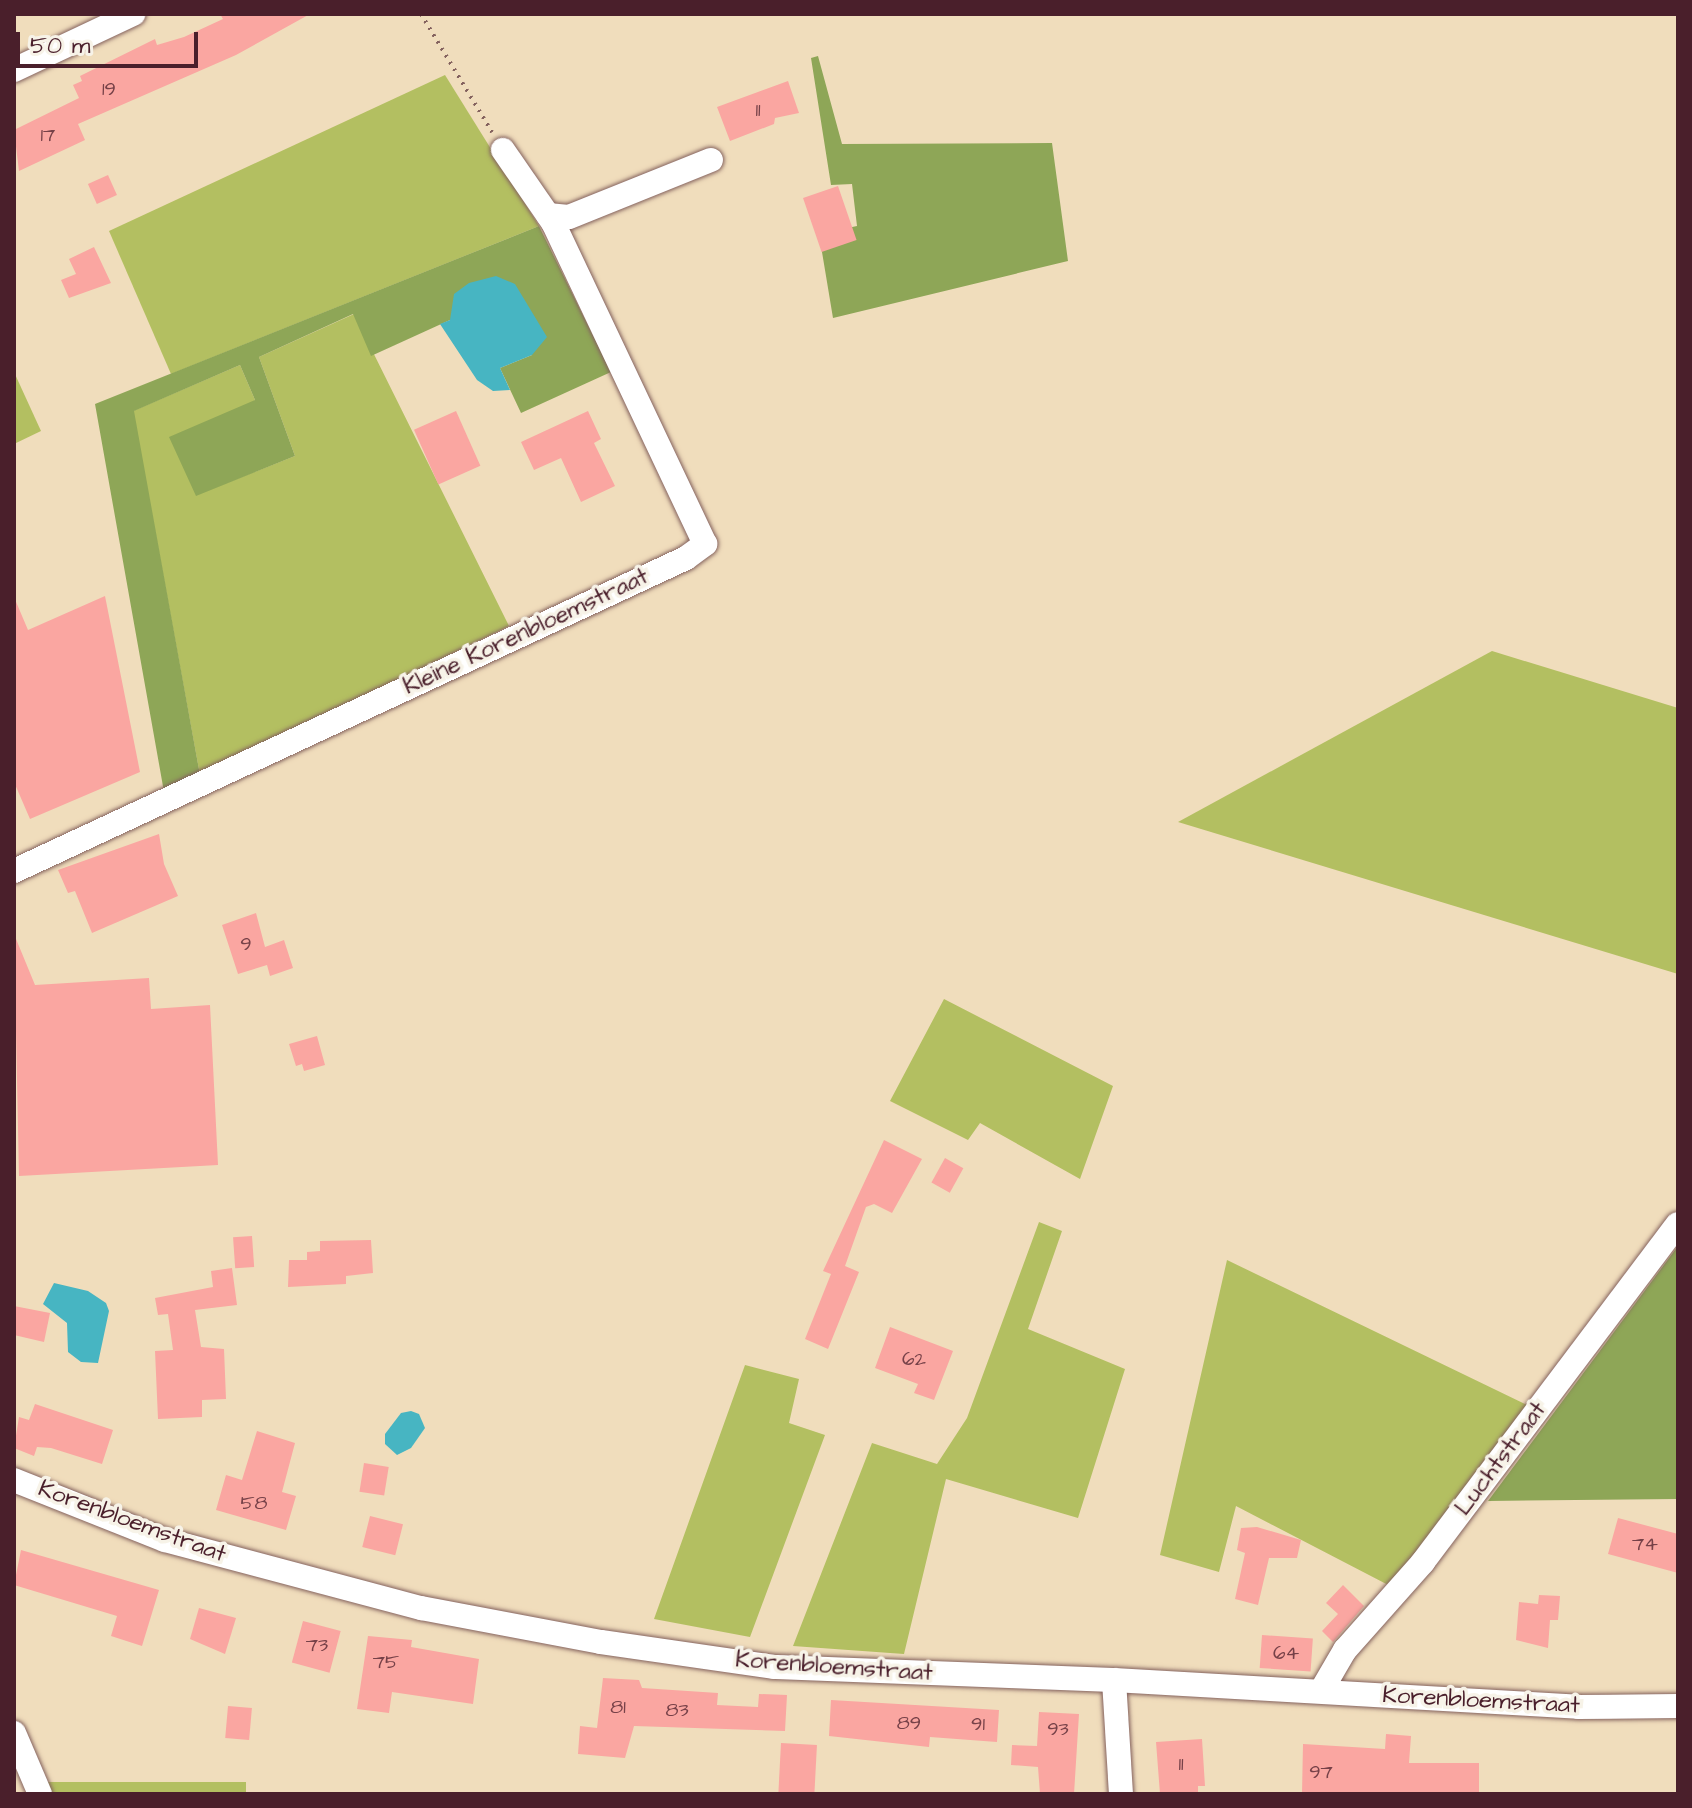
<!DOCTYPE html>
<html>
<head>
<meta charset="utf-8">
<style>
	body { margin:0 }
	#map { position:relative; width:1692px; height:1808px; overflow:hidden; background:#f0ddbc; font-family:"Architects Daughter",sans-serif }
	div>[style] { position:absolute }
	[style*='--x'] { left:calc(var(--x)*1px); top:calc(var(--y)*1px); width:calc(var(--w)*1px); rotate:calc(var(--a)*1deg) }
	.green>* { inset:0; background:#b3bf61; transform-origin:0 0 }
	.forest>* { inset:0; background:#8ea657 }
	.water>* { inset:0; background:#47b5c2 }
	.building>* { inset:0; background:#faa6a1; transform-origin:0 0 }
	.path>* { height:4px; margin-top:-2px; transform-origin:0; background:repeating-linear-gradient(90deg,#84625e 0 2px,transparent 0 8px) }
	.roads { filter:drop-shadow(0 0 2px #84625e) drop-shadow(0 0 2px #84625e) }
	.minor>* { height:24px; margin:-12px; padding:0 12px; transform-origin:12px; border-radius:12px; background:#fff }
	span { translate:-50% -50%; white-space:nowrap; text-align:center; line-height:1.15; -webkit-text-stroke:7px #f7f3e8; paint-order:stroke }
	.number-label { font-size:20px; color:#764148 }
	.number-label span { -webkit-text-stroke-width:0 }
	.street-label { font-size:24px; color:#4a1f2b }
	.frame { position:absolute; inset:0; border:16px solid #4a1f2b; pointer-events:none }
	.scale { position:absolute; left:16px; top:32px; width:182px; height:36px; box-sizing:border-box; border:4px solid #4a1f2b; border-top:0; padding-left:10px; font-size:24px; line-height:28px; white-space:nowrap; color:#4a1f2b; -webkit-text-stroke:6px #f7f3e8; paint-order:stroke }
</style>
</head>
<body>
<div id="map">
	<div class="green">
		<i style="clip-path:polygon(445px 75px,539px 226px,171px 374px,109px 231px)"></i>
		<i style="clip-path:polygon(354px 314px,509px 626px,200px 775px,133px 411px,240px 365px,255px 400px,196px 495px,295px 456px,259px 357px)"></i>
		<i style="clip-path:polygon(14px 372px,41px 431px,14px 444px)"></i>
		<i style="clip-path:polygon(1492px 651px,1678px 708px,1678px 974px,1178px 822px)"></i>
		<i style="clip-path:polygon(944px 999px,1113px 1086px,1080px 1179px,980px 1123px,968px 1140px,890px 1101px)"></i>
		<i style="clip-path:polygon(1039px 1222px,1062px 1231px,1028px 1329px,1125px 1369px,1078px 1518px,946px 1479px,904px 1654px,793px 1646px,872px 1443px,937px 1464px,967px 1418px)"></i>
		<i style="clip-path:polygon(1227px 1260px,1531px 1407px,1394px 1588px,1236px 1506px,1219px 1572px,1160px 1555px)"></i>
		<i style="clip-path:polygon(745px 1365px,799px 1379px,789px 1423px,825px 1435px,750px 1637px,654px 1619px)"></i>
		<i style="left:45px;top:1782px;width:201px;height:14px"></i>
	</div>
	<div class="forest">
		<i style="clip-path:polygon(818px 56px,842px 144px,1052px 143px,1068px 261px,833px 318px,819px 234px,857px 226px,852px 184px,831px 185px,811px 58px)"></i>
		<i style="clip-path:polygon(539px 226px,611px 372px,521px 413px,500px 368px,532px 355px,450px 320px,371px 356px,353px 314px,259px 357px,295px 456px,196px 496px,169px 437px,255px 400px,240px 365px,134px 411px,200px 775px,164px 792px,95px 404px)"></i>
		<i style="clip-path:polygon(1678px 1246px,1678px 1499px,1488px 1501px)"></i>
	</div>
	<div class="water">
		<i style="clip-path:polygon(496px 276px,515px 284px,547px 337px,532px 355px,500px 368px,510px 390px,493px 391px,477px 380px,440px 324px,450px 320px,454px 294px,469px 283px)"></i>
		<i style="clip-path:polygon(54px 1283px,88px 1291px,106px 1303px,109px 1311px,98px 1363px,81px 1362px,68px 1352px,67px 1323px,43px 1304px)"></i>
		<i style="clip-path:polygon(411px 1411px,419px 1414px,425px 1428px,411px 1448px,397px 1455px,385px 1444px,385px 1434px,401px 1413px)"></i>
	</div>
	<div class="building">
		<i style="clip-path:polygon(220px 14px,310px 14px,236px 55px,78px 124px,85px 140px,19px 171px,14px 130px,79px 98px,73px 85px,82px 81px,80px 76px,155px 39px,157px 45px,184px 37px,223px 19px)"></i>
		<i style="clip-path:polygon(788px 81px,799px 113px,775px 118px,774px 124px,730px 141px,717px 107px)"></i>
		<i style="left:108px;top:175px;width:22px;height:22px;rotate:66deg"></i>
		<i style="left:838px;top:186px;width:57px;height:37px;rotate:71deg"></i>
		<i style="clip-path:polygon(94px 247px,111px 283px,69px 298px,61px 280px,76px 274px,69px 259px)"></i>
		<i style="left:456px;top:411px;width:60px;height:46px;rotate:66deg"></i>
		<i style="clip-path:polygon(588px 411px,601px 439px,594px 443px,615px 486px,581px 502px,561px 458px,534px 470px,521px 442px)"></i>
		<i style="clip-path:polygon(105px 596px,140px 772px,30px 819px,14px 782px,14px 597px,28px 630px)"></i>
		<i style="clip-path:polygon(159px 834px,164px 864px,178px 896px,92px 933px,75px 891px,68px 893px,58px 870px)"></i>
		<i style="clip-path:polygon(256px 913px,265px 947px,284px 940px,293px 968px,270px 976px,267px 965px,238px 974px,222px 925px)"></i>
		<i style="clip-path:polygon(14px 934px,35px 985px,149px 978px,151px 1009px,210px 1005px,218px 1165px,19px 1176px)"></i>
		<i style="clip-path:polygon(317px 1036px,325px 1065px,304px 1071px,302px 1064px,296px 1066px,289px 1044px)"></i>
		<i style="clip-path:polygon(884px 1140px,922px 1159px,892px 1213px,874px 1204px,866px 1207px,845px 1266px,859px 1272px,828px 1349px,805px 1339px,831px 1274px,823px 1271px)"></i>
		<i style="left:945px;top:1158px;width:21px;height:28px;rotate:29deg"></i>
		<i style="left:252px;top:1236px;width:31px;height:19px;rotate:86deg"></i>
		<i style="clip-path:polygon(371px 1240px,373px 1273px,346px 1276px,346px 1284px,288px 1287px,289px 1260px,307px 1260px,307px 1252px,320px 1251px,320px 1241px)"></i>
		<i style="clip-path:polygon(232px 1268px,237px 1305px,195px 1310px,201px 1347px,224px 1349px,226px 1399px,202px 1400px,202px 1417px,158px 1419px,155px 1351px,173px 1350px,168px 1314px,158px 1315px,155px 1298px,213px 1287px,211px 1271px)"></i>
		<i style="clip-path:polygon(14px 1306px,50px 1313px,44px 1342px,14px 1335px)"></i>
		<i style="clip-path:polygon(890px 1327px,953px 1351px,934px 1400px,914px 1393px,918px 1384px,875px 1368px)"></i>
		<i style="clip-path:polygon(35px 1404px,113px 1430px,102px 1464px,51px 1448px,37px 1447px,34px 1456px,14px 1448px,19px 1417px,29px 1420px)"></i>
		<i style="clip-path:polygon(257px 1431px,295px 1443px,282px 1492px,296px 1496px,286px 1530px,216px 1510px,226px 1475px,242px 1480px)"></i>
		<i style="left:364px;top:1463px;width:25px;height:29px;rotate:9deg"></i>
		<i style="left:370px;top:1516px;width:34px;height:32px;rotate:14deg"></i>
		<i style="clip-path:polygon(1618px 1518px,1678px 1534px,1678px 1573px,1608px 1554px)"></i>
		<i style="clip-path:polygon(1257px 1527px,1301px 1540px,1297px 1558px,1269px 1558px,1258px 1605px,1235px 1599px,1245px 1553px,1237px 1550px,1241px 1528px)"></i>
		<i style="clip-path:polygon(21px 1550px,159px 1590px,142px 1646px,111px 1636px,117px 1616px,14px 1585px)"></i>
		<i style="clip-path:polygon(1343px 1585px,1364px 1606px,1333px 1642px,1322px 1631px,1338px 1614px,1326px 1603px)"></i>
		<i style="clip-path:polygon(1539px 1595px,1560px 1596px,1558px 1620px,1550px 1620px,1548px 1648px,1516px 1640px,1519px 1602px,1538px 1604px)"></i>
		<i style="clip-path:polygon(199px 1608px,236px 1618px,225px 1654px,190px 1639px)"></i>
		<i style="left:303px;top:1621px;width:39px;height:43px;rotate:15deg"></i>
		<i style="left:1262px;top:1635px;width:51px;height:33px;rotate:4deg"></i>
		<i style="clip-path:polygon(368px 1636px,412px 1640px,411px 1647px,479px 1659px,473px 1704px,392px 1692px,389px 1713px,357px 1709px)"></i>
		<i style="clip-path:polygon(603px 1678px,639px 1680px,642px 1688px,718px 1693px,717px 1705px,758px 1707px,759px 1694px,787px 1695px,785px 1731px,634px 1726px,625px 1758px,578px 1754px,580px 1726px,597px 1728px)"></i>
		<i style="clip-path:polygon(831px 1700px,999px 1710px,997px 1742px,930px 1737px,929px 1747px,829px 1736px)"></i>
		<i style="left:228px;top:1706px;width:24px;height:32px;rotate:5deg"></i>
		<i style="clip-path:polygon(1039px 1712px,1079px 1714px,1074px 1794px,1040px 1794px,1038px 1767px,1011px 1765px,1012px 1745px,1037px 1746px)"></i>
		<i style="clip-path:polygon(1386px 1734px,1411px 1736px,1409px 1763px,1479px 1763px,1479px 1794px,1302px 1794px,1303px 1744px,1385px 1749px)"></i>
		<i style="clip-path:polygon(1202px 1739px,1205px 1786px,1198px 1786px,1198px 1794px,1160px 1794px,1156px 1742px)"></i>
		<i style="left:781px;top:1743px;width:36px;height:51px;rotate:3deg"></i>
	</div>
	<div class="path">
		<i style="--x:421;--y:14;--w:138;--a:59"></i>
	</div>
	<div class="roads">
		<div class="minor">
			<i style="--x:14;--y:70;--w:132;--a:-25.2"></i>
			<i style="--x:548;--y:215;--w:21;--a:5"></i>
			<i style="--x:569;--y:217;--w:153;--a:-21.9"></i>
			<i style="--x:14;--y:871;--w:741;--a:-24.97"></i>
			<i style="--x:686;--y:558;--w:24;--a:-36"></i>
			<i style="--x:705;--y:544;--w:354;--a:-115.3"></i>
			<i style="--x:554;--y:224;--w:90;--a:-124.6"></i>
			<i style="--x:14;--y:1480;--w:162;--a:21.7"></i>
			<i style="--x:165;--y:1540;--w:265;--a:14.9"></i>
			<i style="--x:421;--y:1608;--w:183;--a:10.7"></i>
			<i style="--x:601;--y:1642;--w:176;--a:8.2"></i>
			<i style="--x:775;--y:1667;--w:339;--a:2.2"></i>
			<i style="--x:1114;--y:1680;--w:465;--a:3.3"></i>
			<i style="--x:1578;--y:1707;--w:100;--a:-0.6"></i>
			<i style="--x:1114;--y:1680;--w:114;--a:86.5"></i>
			<i style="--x:1321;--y:1691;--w:48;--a:-59.7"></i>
			<i style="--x:1345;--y:1650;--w:118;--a:-48.4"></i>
			<i style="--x:1423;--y:1562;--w:423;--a:-53"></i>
			<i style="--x:14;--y:1733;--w:66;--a:66.9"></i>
		</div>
	</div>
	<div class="number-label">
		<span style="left:109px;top:89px">19</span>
		<span style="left:758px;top:110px">11</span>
		<span style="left:48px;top:135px">17</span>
		<span style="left:246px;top:944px">9</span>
		<span style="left:914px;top:1359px">62</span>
		<span style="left:254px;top:1503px">58</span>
		<span style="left:1645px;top:1544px">74</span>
		<span style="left:317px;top:1645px">73</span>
		<span style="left:1286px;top:1653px">64</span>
		<span style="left:386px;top:1662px">75</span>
		<span style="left:618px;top:1707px">81</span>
		<span style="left:677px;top:1710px">83</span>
		<span style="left:909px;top:1723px">89</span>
		<span style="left:978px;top:1724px">91</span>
		<span style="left:1058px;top:1729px">93</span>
		<span style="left:1181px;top:1764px">11</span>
		<span style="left:1321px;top:1772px">97</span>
	</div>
	<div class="street-label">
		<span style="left:526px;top:632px;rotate:-25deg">Kleine Korenbloemstraat</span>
		<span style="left:1501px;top:1459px;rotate:-53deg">Luchtstraat</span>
		<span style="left:132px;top:1522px;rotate:20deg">Korenbloemstraat</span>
		<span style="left:834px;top:1667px;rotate:4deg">Korenbloemstraat</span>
		<span style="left:1481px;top:1701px;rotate:3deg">Korenbloemstraat</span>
	</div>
	<div class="frame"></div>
	<div class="scale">50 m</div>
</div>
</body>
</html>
